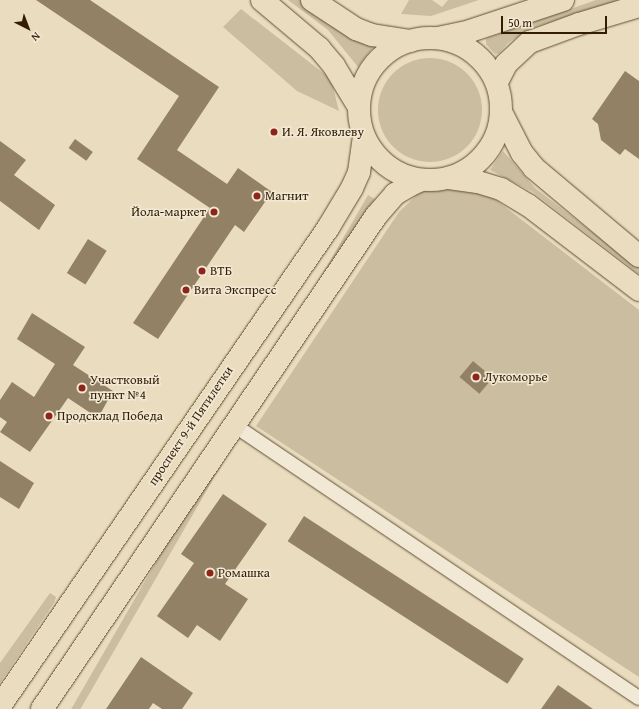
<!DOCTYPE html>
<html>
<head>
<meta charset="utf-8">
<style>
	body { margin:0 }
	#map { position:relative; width:639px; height:709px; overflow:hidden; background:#eaddbf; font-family:"Gentium Book Plus",serif }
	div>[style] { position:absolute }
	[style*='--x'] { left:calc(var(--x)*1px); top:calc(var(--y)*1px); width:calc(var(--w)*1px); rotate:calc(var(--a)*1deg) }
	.green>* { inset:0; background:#cbbd9f; transform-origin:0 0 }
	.round { border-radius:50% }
	.building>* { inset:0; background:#928165; transform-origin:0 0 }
	.roads { filter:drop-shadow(0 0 1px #614e32) drop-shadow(0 0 1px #614e32) }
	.street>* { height:14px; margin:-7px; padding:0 7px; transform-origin:7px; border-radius:7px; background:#f1e9d5 }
	.primary>* { height:22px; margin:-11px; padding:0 11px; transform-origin:11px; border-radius:11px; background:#eaddbf }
	.primary>.ring { margin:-11px; padding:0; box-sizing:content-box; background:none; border:22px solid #eaddbf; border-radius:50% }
	.dots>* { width:11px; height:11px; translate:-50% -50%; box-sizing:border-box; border:2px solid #f1e9d5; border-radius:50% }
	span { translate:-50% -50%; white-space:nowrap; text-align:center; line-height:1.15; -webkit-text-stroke:3px #f1e9d5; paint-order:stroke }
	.poi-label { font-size:13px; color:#331e03 }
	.left { translate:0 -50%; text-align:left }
	.right { translate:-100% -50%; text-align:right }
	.street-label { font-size:13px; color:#331e03 }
	.north { position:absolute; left:8px; top:8px; width:40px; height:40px; -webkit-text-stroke:3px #f1e9d5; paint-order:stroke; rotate:138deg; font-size:11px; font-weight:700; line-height:16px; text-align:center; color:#331e03 }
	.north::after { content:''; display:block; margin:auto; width:14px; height:18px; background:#331e03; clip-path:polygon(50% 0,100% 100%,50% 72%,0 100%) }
	.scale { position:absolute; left:501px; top:16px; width:106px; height:18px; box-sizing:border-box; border:2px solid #331e03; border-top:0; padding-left:5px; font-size:12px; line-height:14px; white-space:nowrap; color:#331e03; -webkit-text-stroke:3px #f1e9d5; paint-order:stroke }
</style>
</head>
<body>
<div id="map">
	<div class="green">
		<i style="clip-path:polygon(288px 0,301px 0,377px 42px,358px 67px,328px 30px)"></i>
		<i style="clip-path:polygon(409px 0,432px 0,442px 7px,448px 0,479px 0,431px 16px,401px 14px)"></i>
		<i style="clip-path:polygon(596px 0,619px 0,529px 29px,508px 43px,499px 53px,495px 54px,486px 44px,486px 39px,490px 37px)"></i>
		<i style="clip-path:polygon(241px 9px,331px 79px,339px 111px,297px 91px,223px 27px)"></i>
		<i class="round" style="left:378px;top:58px;width:104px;height:104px"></i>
		<i style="clip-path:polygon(503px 151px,535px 188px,639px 268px,639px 274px,533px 192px,490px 170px)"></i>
		<i style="clip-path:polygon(461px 181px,496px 200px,639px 310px,639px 677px,256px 426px,399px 212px,426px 186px)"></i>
		<i style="left:368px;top:195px;width:8px;height:624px;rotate:30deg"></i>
		<i style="clip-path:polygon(50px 593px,56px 597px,54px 603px,0 683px,0 663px)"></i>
	</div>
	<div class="building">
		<i style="clip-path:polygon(36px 0,90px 0,219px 87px,177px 150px,227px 184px,238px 168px,272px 192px,244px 232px,235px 225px,158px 339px,133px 323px,210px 208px,137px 159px,179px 96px)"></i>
		<i style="clip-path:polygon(625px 71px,639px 81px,639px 159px,625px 149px,620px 155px,601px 140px,598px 124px,592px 119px)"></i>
		<i style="left:75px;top:139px;width:22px;height:11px;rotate:36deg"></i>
		<i style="clip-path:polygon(0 141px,26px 160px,14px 175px,55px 205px,39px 230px,0 201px)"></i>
		<i style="left:88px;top:239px;width:22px;height:40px;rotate:32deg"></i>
		<i style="clip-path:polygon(32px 313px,85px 347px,73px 365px,113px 391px,98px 418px,68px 398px,30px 452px,0 432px,7px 422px,0 417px,0 400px,12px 382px,34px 397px,55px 364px,17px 339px)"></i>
		<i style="left:473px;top:361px;width:26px;height:21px;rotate:40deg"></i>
		<i style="clip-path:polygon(0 461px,34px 483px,19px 509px,0 497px)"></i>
		<i style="clip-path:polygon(223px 494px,267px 524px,225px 584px,248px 599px,220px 641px,197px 625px,188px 638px,157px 616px,194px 563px,181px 554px)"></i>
		<i style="left:304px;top:516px;width:262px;height:30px;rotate:33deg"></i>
		<i style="clip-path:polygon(141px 657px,193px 693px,182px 709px,162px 709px,153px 703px,149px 709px,106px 709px)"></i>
		<i style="clip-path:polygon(558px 685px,593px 709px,541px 709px)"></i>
	</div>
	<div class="roads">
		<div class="street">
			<i style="--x:234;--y:425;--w:488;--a:34"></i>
		</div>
		<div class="primary">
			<i style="--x:262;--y:0;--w:75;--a:40.1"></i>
			<i style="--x:319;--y:48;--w:23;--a:50"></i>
			<i style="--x:334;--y:66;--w:44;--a:58.8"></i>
			<i style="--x:312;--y:0;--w:53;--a:33.4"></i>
			<i style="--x:356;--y:29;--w:17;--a:21"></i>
			<i style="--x:372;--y:35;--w:39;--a:9"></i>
			<i class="ring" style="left:359px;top:38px;width:120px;height:120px"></i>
			<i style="--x:438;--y:38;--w:33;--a:-12"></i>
			<i style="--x:470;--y:31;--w:98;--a:-18.4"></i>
			<i style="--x:497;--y:82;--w:20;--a:-63"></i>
			<i style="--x:506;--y:64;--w:33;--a:-43"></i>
			<i style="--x:530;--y:42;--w:52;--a:-20.2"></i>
			<i style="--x:579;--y:24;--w:63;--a:-16.7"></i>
			<i style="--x:501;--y:112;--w:46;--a:62.9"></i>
			<i style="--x:522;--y:153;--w:19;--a:51"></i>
			<i style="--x:534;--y:168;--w:137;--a:40"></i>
			<i style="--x:449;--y:178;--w:29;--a:8"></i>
			<i style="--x:478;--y:182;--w:24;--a:17"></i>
			<i style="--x:501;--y:189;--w:31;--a:31"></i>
			<i style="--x:528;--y:205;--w:140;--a:37.4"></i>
			<i style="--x:0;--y:706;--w:580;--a:-55.54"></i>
			<i style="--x:328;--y:228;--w:47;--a:-59"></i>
			<i style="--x:352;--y:188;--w:17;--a:-66"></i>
			<i style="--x:359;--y:172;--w:35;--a:-82"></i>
			<i style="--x:42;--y:709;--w:595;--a:-55.88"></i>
			<i style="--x:376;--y:216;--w:29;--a:-49"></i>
			<i style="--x:395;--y:194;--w:20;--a:-30"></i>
			<i style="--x:412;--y:184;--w:11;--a:-22"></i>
		</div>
	</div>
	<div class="dots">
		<i style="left:274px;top:132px;background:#8f2418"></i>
		<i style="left:257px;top:196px;background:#8f2418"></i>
		<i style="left:214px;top:212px;background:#8f2418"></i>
		<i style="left:202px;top:271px;background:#8f2418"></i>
		<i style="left:186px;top:290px;background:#8f2418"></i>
		<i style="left:476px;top:377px;background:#8f2418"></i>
		<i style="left:82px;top:388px;background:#8f2418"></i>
		<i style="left:49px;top:416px;background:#8f2418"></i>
		<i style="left:210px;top:573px;background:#8f2418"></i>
	</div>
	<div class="poi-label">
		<span class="left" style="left:282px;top:132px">И. Я. Яковлеву</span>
		<span class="left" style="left:265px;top:196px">Магнит</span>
		<span class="right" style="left:206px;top:212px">Йола-маркет</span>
		<span class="left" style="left:210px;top:271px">ВТБ</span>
		<span class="left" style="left:194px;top:290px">Вита Экспресс</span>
		<span class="left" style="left:484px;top:377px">Лукоморье</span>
		<span class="left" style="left:90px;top:388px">Участковый<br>пункт №4</span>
		<span class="left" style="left:57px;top:416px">Продсклад Победа</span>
		<span class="left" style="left:218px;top:573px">Ромашка</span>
	</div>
	<div class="street-label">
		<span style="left:191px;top:426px;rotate:-56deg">проспект 9-й Пятилетки</span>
	</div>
	<div class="north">N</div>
	<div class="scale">50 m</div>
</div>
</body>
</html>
